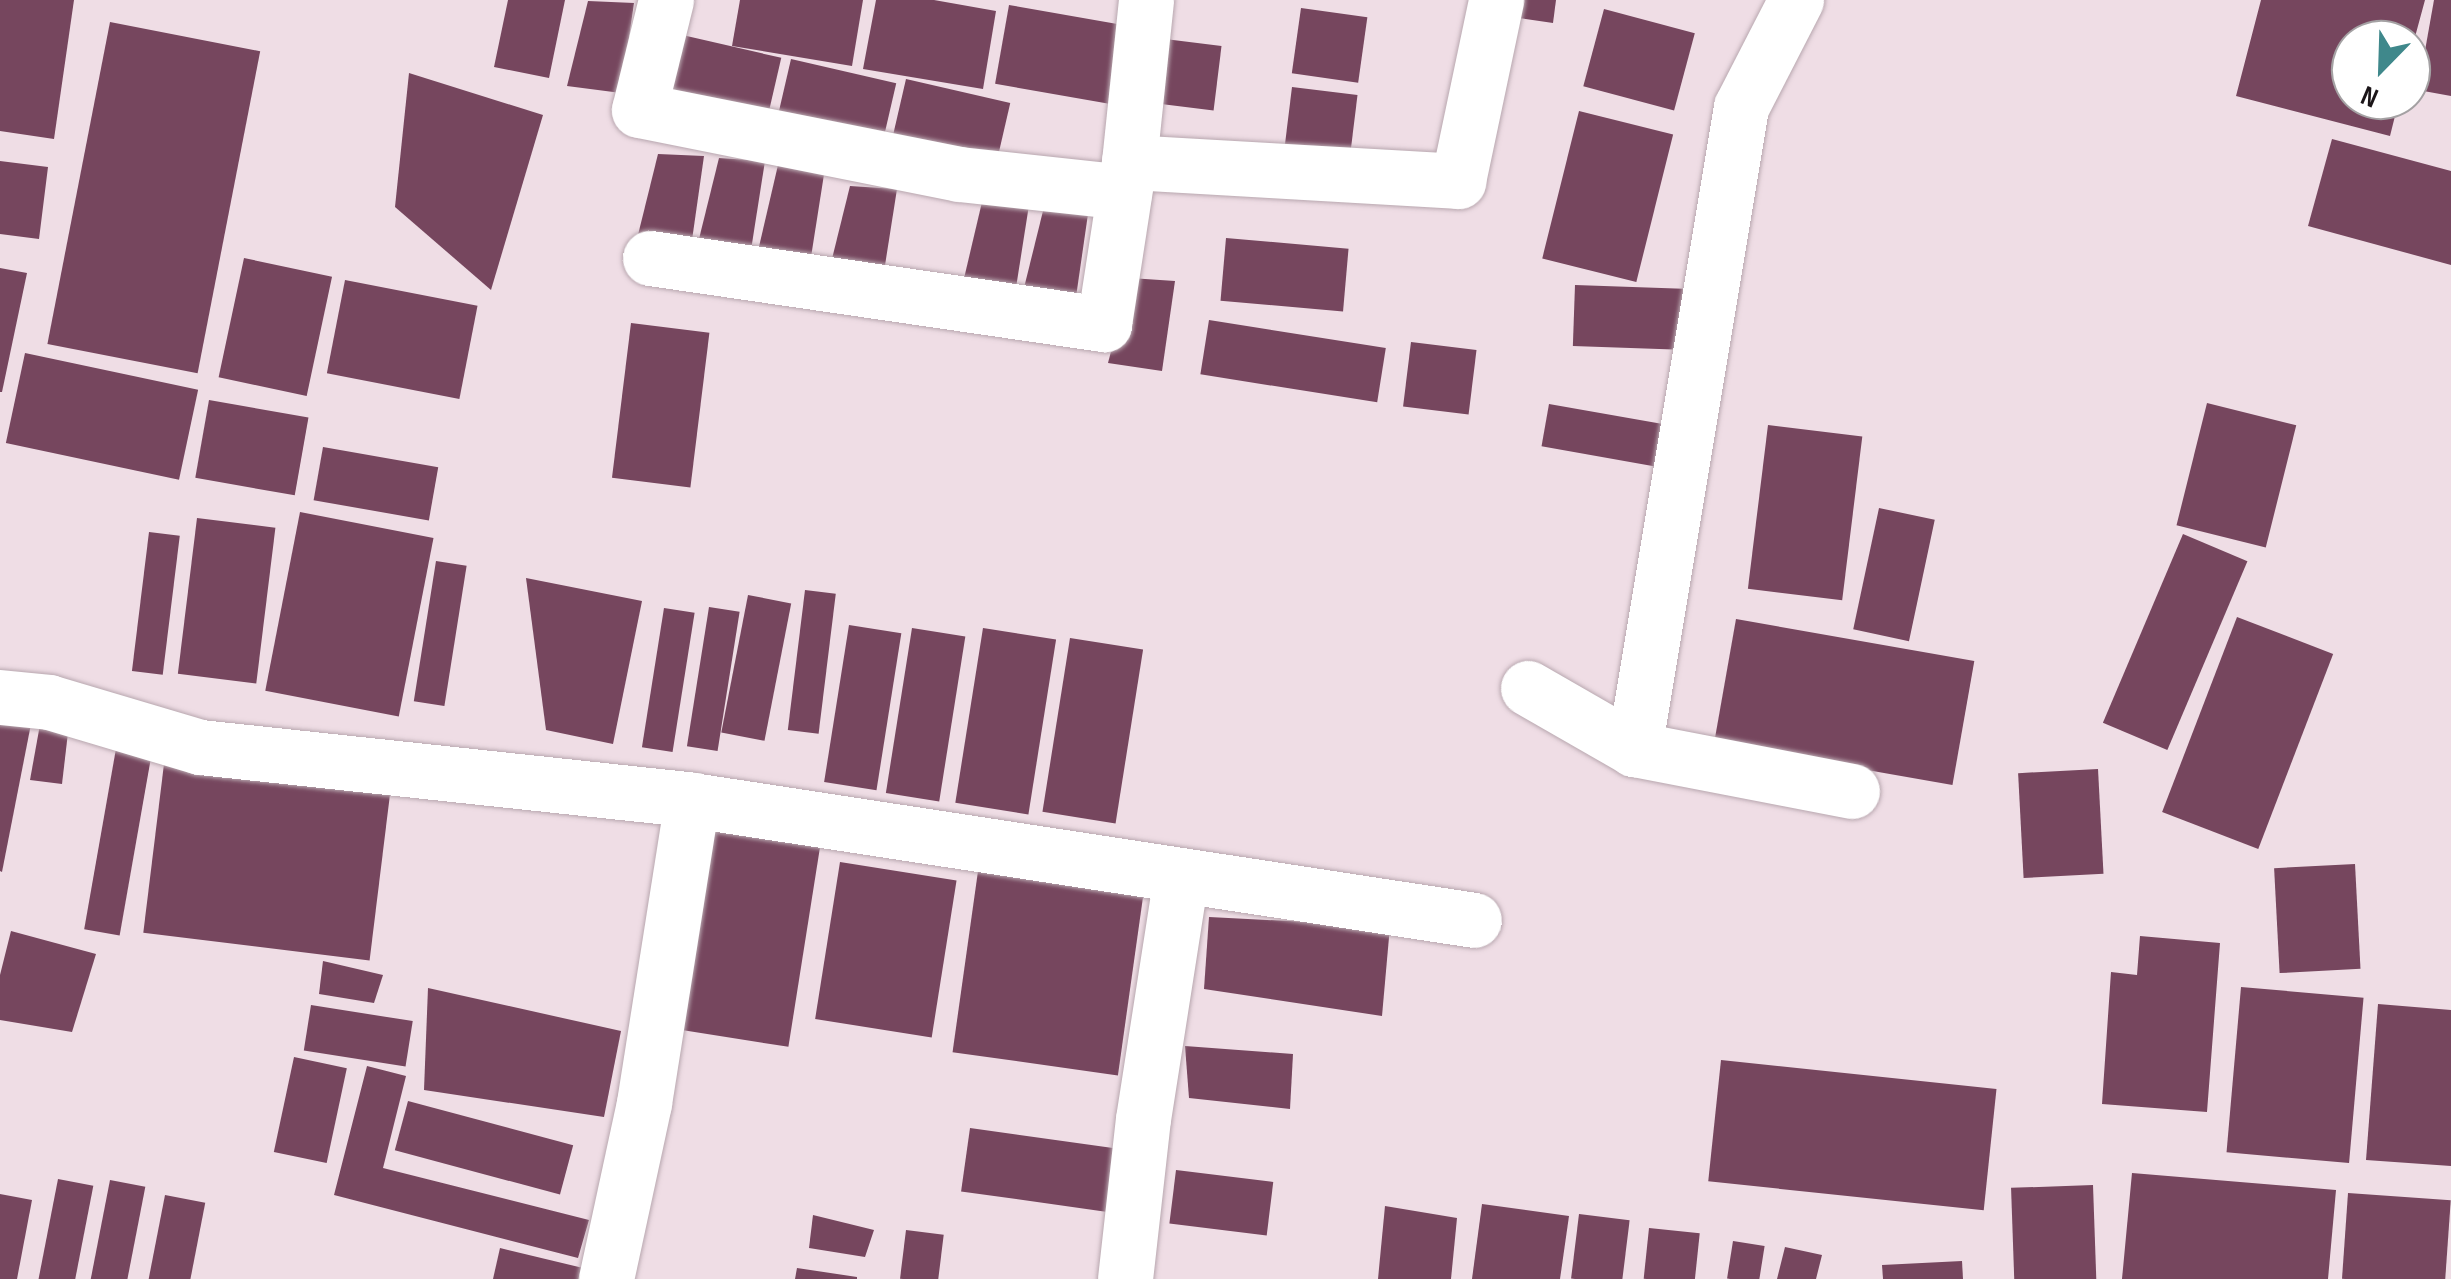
<!DOCTYPE html>
<html>
<head>
<meta charset="utf-8">
<style>
	body { margin:0 }
	#map { position:relative; width:2451px; height:1279px; overflow:hidden; background:#efdde5; font-family:"Sofia Sans Condensed",sans-serif }
	div>[style] { position:absolute }
	[style*='--x'] { left:calc(var(--x)*1px); top:calc(var(--y)*1px); width:calc(var(--w)*1px); rotate:calc(var(--a)*1deg) }
	.building>* { inset:0; background:#76465e; transform-origin:0 0 }
	.roads { filter:drop-shadow(0 0 2px #b8a7af) drop-shadow(0 0 2px #b8a7af) }
	.minor>* { height:55px; margin:-27.5px; padding:0 27.5px; transform-origin:27.5px; border-radius:27.5px; background:#fff }
	span { translate:-50% -50%; white-space:nowrap; text-align:center; line-height:1.15; -webkit-text-stroke:10px #fff; paint-order:stroke }
	.north { position:absolute; left:2331px; top:20px; width:100px; height:100px; box-sizing:border-box; background:#fff; border:2px solid #a4a1a3; border-radius:50%; rotate:203deg; font-size:28px; font-weight:700; line-height:40px; text-align:center; color:#1b1518 }
	.north::after { content:''; display:block; margin:auto; width:35px; height:45px; background:#3f888b; clip-path:polygon(50% 0,100% 100%,50% 72%,0 100%) }
</style>
</head>
<body>
<div id="map">
	<div class="building">
		<i style="clip-path:polygon(0 0,74px 0,54px 139px,0 131px)"></i>
		<i style="clip-path:polygon(508px 0,565px 0,549px 78px,494px 67px)"></i>
		<i style="clip-path:polygon(740px 0,863px 0,852px 66px,732px 46px)"></i>
		<i style="clip-path:polygon(876px 0,934px 0,996px 11px,983px 89px,863px 69px)"></i>
		<i style="clip-path:polygon(1515px 0,1556px 0,1553px 23px,1512px 17px)"></i>
		<i style="clip-path:polygon(2261px 0,2425px 0,2412px 48px,2411px 40px,2351px 40px,2351px 100px,2399px 100px,2390px 136px,2236px 96px)"></i>
		<i style="clip-path:polygon(2434px 0,2451px 0,2451px 96px,2418px 90px)"></i>
		<i style="clip-path:polygon(588px 1px,634px 3px,621px 93px,567px 86px)"></i>
		<i style="left:1009px;top:5px;width:120px;height:80px;rotate:10deg"></i>
		<i style="left:1301px;top:8px;width:67px;height:66px;rotate:8deg"></i>
		<i style="left:1604px;top:9px;width:94px;height:80px;rotate:15deg"></i>
		<i style="left:110px;top:22px;width:153px;height:328px;rotate:11deg"></i>
		<i style="left:678px;top:34px;width:106px;height:69px;rotate:13deg"></i>
		<i style="left:1157px;top:38px;width:65px;height:65px;rotate:7deg"></i>
		<i style="left:791px;top:59px;width:108px;height:67px;rotate:13deg"></i>
		<i style="clip-path:polygon(409px 73px,543px 115px,491px 290px,395px 207px)"></i>
		<i style="left:906px;top:79px;width:107px;height:70px;rotate:13deg"></i>
		<i style="left:1292px;top:87px;width:66px;height:66px;rotate:7deg"></i>
		<i style="left:1579px;top:111px;width:97px;height:152px;rotate:14deg"></i>
		<i style="clip-path:polygon(2332px 139px,2451px 171px,2451px 265px,2308px 226px)"></i>
		<i style="clip-path:polygon(658px 154px,704px 156px,691px 247px,637px 239px)"></i>
		<i style="clip-path:polygon(719px 158px,765px 161px,751px 250px,698px 243px)"></i>
		<i style="clip-path:polygon(0 161px,48px 167px,39px 239px,0 234px)"></i>
		<i style="clip-path:polygon(778px 165px,825px 168px,811px 257px,758px 251px)"></i>
		<i style="clip-path:polygon(850px 186px,897px 189px,883px 278px,829px 271px)"></i>
		<i style="clip-path:polygon(982px 202px,1029px 205px,1015px 294px,962px 287px)"></i>
		<i style="clip-path:polygon(1043px 211px,1088px 214px,1075px 304px,1022px 296px)"></i>
		<i style="left:1226px;top:238px;width:123px;height:63px;rotate:5deg"></i>
		<i style="left:244px;top:258px;width:90px;height:122px;rotate:12deg"></i>
		<i style="clip-path:polygon(0 268px,27px 273px,2px 392px,0 392px)"></i>
		<i style="clip-path:polygon(1130px 278px,1175px 281px,1162px 371px,1108px 363px)"></i>
		<i style="left:345px;top:280px;width:135px;height:95px;rotate:11deg"></i>
		<i style="left:1575px;top:285px;width:108px;height:61px;rotate:2deg"></i>
		<i style="left:1209px;top:320px;width:179px;height:55px;rotate:9deg"></i>
		<i style="left:631px;top:323px;width:79px;height:156px;rotate:7deg"></i>
		<i style="left:1411px;top:342px;width:66px;height:65px;rotate:7deg"></i>
		<i style="left:25px;top:353px;width:177px;height:92px;rotate:12deg"></i>
		<i style="left:209px;top:400px;width:101px;height:79px;rotate:10deg"></i>
		<i style="left:2207px;top:403px;width:92px;height:126px;rotate:14deg"></i>
		<i style="left:1549px;top:404px;width:124px;height:43px;rotate:10deg"></i>
		<i style="left:1768px;top:425px;width:95px;height:165px;rotate:7deg"></i>
		<i style="left:323px;top:447px;width:117px;height:54px;rotate:10deg"></i>
		<i style="left:1879px;top:508px;width:57px;height:124px;rotate:12deg"></i>
		<i style="left:300px;top:512px;width:136px;height:182px;rotate:11deg"></i>
		<i style="left:197px;top:518px;width:79px;height:157px;rotate:7deg"></i>
		<i style="left:149px;top:532px;width:31px;height:140px;rotate:7deg"></i>
		<i style="left:2183px;top:534px;width:70px;height:205px;rotate:23deg"></i>
		<i style="left:436px;top:561px;width:31px;height:142px;rotate:9deg"></i>
		<i style="clip-path:polygon(526px 578px,642px 601px,613px 744px,546px 730px)"></i>
		<i style="left:805px;top:590px;width:31px;height:141px;rotate:7deg"></i>
		<i style="left:748px;top:595px;width:44px;height:140px;rotate:11deg"></i>
		<i style="left:709px;top:607px;width:31px;height:141px;rotate:9deg"></i>
		<i style="left:664px;top:608px;width:31px;height:141px;rotate:9deg"></i>
		<i style="left:2237px;top:617px;width:103px;height:209px;rotate:21deg"></i>
		<i style="left:1736px;top:619px;width:242px;height:126px;rotate:10deg"></i>
		<i style="left:849px;top:625px;width:53px;height:159px;rotate:9deg"></i>
		<i style="left:912px;top:628px;width:54px;height:167px;rotate:9deg"></i>
		<i style="left:983px;top:628px;width:74px;height:177px;rotate:9deg"></i>
		<i style="left:1070px;top:638px;width:74px;height:176px;rotate:9deg"></i>
		<i style="clip-path:polygon(0 718px,31px 724px,2px 872px,0 871px)"></i>
		<i style="clip-path:polygon(41px 719px,69px 724px,62px 784px,30px 780px)"></i>
		<i style="left:117px;top:743px;width:36px;height:189px;rotate:10deg"></i>
		<i style="left:164px;top:764px;width:228px;height:170px;rotate:7deg"></i>
		<i style="left:2098px;top:769px;width:105px;height:80px;rotate:87deg"></i>
		<i style="left:711px;top:826px;width:111px;height:206px;rotate:9deg"></i>
		<i style="left:840px;top:862px;width:118px;height:159px;rotate:9deg"></i>
		<i style="left:979px;top:864px;width:167px;height:190px;rotate:8deg"></i>
		<i style="left:2355px;top:864px;width:105px;height:81px;rotate:87deg"></i>
		<i style="clip-path:polygon(1209px 917px,1390px 926px,1382px 1016px,1204px 989px)"></i>
		<i style="clip-path:polygon(11px 931px,96px 954px,72px 1032px,0 1020px,0 975px)"></i>
		<i style="clip-path:polygon(2140px 936px,2220px 943px,2207px 1112px,2102px 1104px,2111px 972px,2137px 975px)"></i>
		<i style="clip-path:polygon(323px 961px,383px 975px,374px 1003px,319px 994px)"></i>
		<i style="left:2241px;top:987px;width:123px;height:166px;rotate:5deg"></i>
		<i style="clip-path:polygon(428px 988px,621px 1031px,604px 1117px,424px 1090px)"></i>
		<i style="clip-path:polygon(2378px 1004px,2451px 1010px,2451px 1166px,2366px 1160px)"></i>
		<i style="left:311px;top:1005px;width:103px;height:46px;rotate:9deg"></i>
		<i style="clip-path:polygon(1185px 1046px,1293px 1054px,1290px 1109px,1189px 1098px)"></i>
		<i style="left:294px;top:1057px;width:54px;height:97px;rotate:12deg"></i>
		<i style="left:1721px;top:1060px;width:277px;height:122px;rotate:6deg"></i>
		<i style="clip-path:polygon(367px 1066px,406px 1076px,383px 1168px,589px 1220px,578px 1258px,334px 1195px)"></i>
		<i style="left:408px;top:1101px;width:171px;height:51px;rotate:15deg"></i>
		<i style="left:970px;top:1128px;width:146px;height:64px;rotate:8deg"></i>
		<i style="left:1176px;top:1170px;width:98px;height:54px;rotate:7deg"></i>
		<i style="clip-path:polygon(2132px 1173px,2336px 1190px,2328px 1279px,2122px 1279px)"></i>
		<i style="left:58px;top:1179px;width:36px;height:102px;rotate:11deg"></i>
		<i style="left:110px;top:1180px;width:36px;height:101px;rotate:11deg"></i>
		<i style="left:2093px;top:1185px;width:94px;height:82px;rotate:88deg"></i>
		<i style="left:2348px;top:1193px;width:103px;height:86px;rotate:4deg"></i>
		<i style="clip-path:polygon(0 1194px,32px 1200px,17px 1279px,0 1279px)"></i>
		<i style="left:165px;top:1195px;width:41px;height:86px;rotate:11deg"></i>
		<i style="clip-path:polygon(1482px 1204px,1569px 1216px,1560px 1279px,1472px 1279px)"></i>
		<i style="clip-path:polygon(1385px 1206px,1457px 1218px,1451px 1279px,1378px 1279px)"></i>
		<i style="left:1579px;top:1214px;width:51px;height:65px;rotate:7deg"></i>
		<i style="clip-path:polygon(813px 1215px,874px 1230px,865px 1257px,809px 1248px)"></i>
		<i style="left:1649px;top:1228px;width:51px;height:51px;rotate:6deg"></i>
		<i style="left:906px;top:1230px;width:38px;height:49px;rotate:7deg"></i>
		<i style="left:1733px;top:1241px;width:32px;height:38px;rotate:9deg"></i>
		<i style="clip-path:polygon(1785px 1247px,1822px 1255px,1816px 1279px,1777px 1279px)"></i>
		<i style="clip-path:polygon(500px 1248px,583px 1268px,580px 1279px,493px 1279px)"></i>
		<i style="clip-path:polygon(1962px 1261px,1963px 1279px,1883px 1279px,1882px 1265px)"></i>
		<i style="clip-path:polygon(797px 1268px,857px 1277px,857px 1279px,795px 1279px)"></i>
	</div>
	<div class="roads">
		<div class="minor">
			<i style="--x:666;--y:0;--w:113;--a:103.8"></i>
			<i style="--x:639;--y:110;--w:326;--a:11.3"></i>
			<i style="--x:959;--y:174;--w:166;--a:6.2"></i>
			<i style="--x:1796;--y:0;--w:120;--a:117.2"></i>
			<i style="--x:1741;--y:107;--w:651;--a:99.46"></i>
			<i style="--x:1634;--y:749;--w:222;--a:10.9"></i>
			<i style="--x:1129;--y:162;--w:163;--a:-84"></i>
			<i style="--x:650;--y:258;--w:459;--a:8.3"></i>
			<i style="--x:1104;--y:324;--w:164;--a:-81.2"></i>
			<i style="--x:1129;--y:162;--w:330;--a:3.3"></i>
			<i style="--x:1458;--y:181;--w:185;--a:-78.1"></i>
			<i style="--x:1528;--y:688;--w:122;--a:29.9"></i>
			<i style="--x:0;--y:697;--w:49;--a:5.8"></i>
			<i style="--x:49;--y:702;--w:158;--a:16.6"></i>
			<i style="--x:200;--y:747;--w:495;--a:6.1"></i>
			<i style="--x:692;--y:800;--w:791;--a:8.72"></i>
			<i style="--x:606;--y:1279;--w:180;--a:-77.8"></i>
			<i style="--x:644;--y:1103;--w:307;--a:-81"></i>
			<i style="--x:1125;--y:1279;--w:161;--a:-83.6"></i>
			<i style="--x:1143;--y:1119;--w:245;--a:-81.1"></i>
		</div>
	</div>
	<div class="north">N</div>
</div>
</body>
</html>
